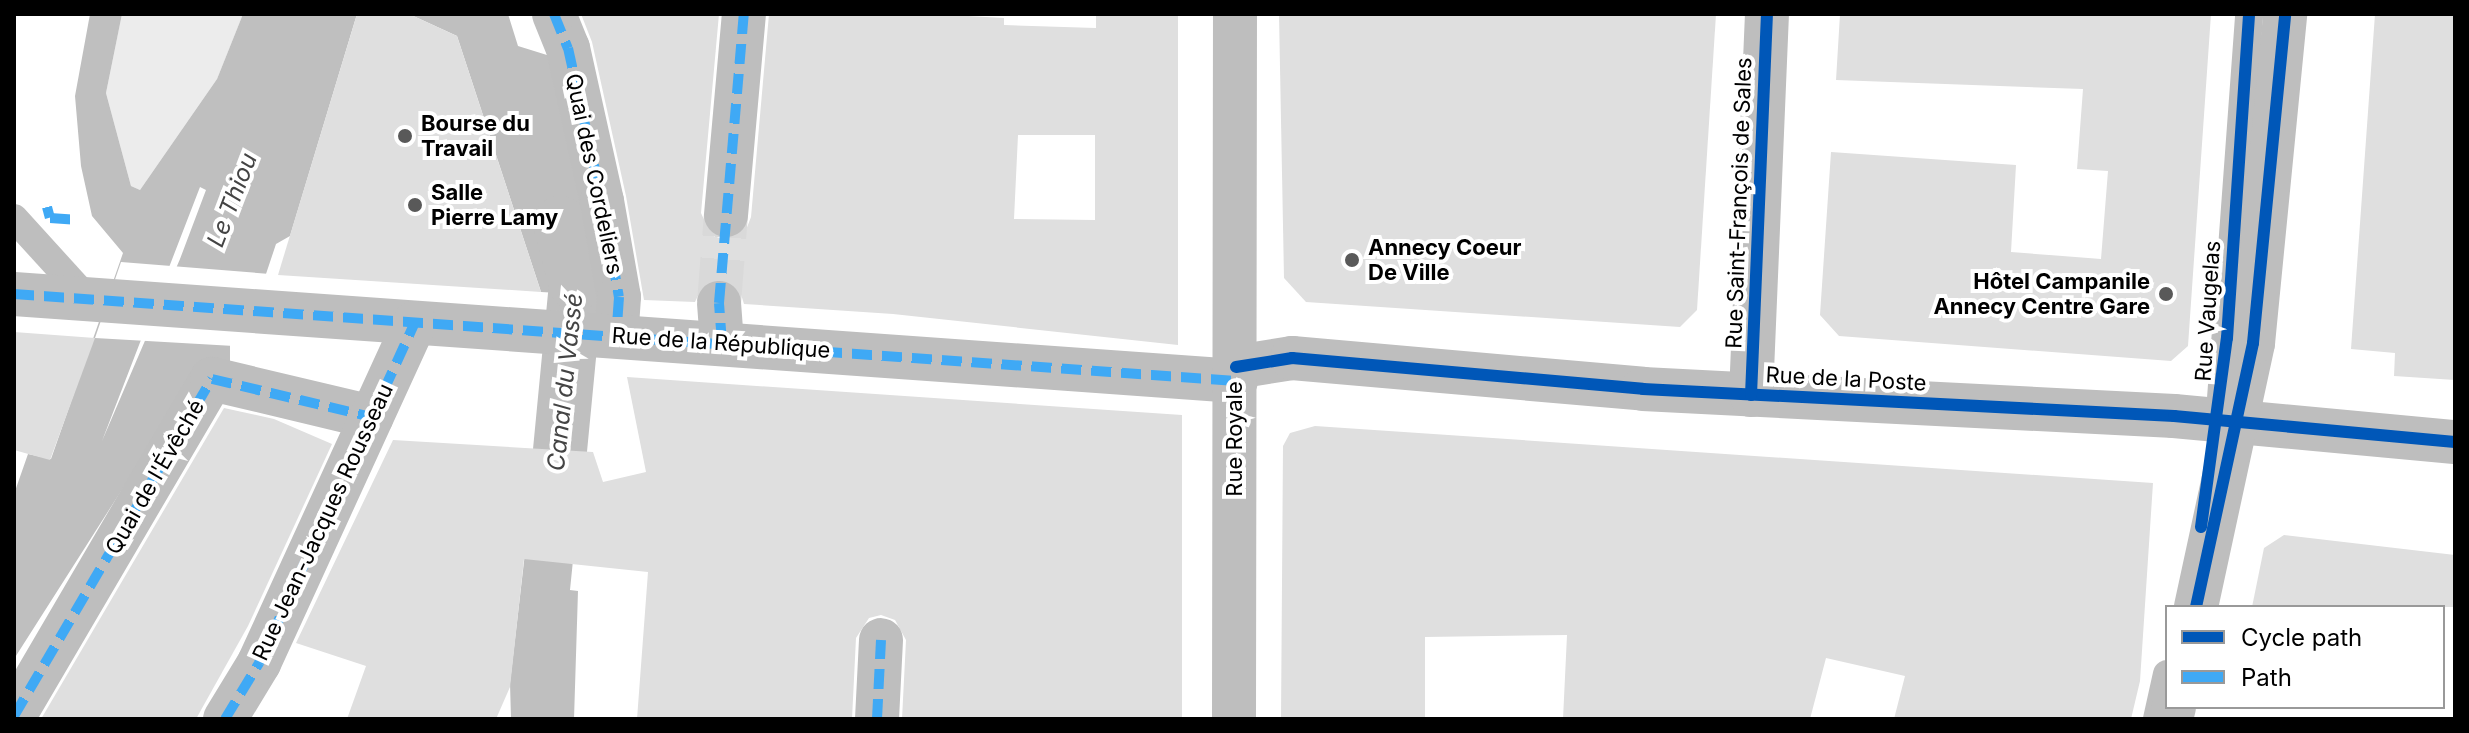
<!DOCTYPE html>
<html>
<head>
<meta charset="utf-8">
<style>
	body { margin:0 }
	#map { position:relative; width:2469px; height:733px; overflow:hidden; background:#fff; font-family:Inter,sans-serif }
	div>[style] { position:absolute }
	[style*='--x'] { left:calc(var(--x)*1px); top:calc(var(--y)*1px); width:calc(var(--w)*1px); rotate:calc(var(--a)*1deg) }
	.green>* { inset:0; background:#ececec }
	.water>* { inset:0; background:#bfbfbf }
	.pier>* { inset:0; background:#fff }
	.canal>* { height:54px; margin:-27px; padding:0 27px; transform-origin:27px; border-radius:27px; background:#bfbfbf }
	.building>* { inset:0; background:#dfdfdf }
	.street-tunnel>* { height:44px; margin-top:-22px; transform-origin:0; background:repeating-linear-gradient(90deg,#d9d9d9 0 44px,transparent 0 66px) }
	.lane>* { height:28px; margin:-14px; padding:0 14px; transform-origin:14px; border-radius:14px; background:#bebebe }
	.street>* { height:44px; margin:-22px; padding:0 22px; transform-origin:22px; border-radius:22px; background:#bebebe }
	.quiet>* { height:10px; margin-top:-5px; transform-origin:0; background:repeating-linear-gradient(90deg,#3fa9f5 0 20px,transparent 0 30px) }
	.cycleway>* { height:12px; margin:-6px; padding:0 6px; transform-origin:6px; border-radius:6px; background:#0057b8 }
	.dots>* { width:22px; height:22px; translate:-50% -50%; box-sizing:border-box; border:4px solid #fff; border-radius:50% }
	span { translate:-50% -50%; white-space:nowrap; text-align:center; line-height:1.15; -webkit-text-stroke:8px #fff; paint-order:stroke }
	.poi-label { font-size:22px; color:#000; font-weight:700 }
	.left { translate:0 -50%; text-align:left }
	.right { translate:-100% -50%; text-align:right }
	.street-label { font-size:22px; color:#000 }
	.water-label { font-size:24px; color:#444; font-style:italic }
	.frame { position:absolute; inset:0; border:16px solid #000; pointer-events:none }
	.legend { position:absolute; left:2165px; top:605px; width:280px; height:104px; box-sizing:border-box; background:#fff; border:2px solid #999; margin:0; padding:10px 14px; list-style:none; font-size:24px; color:#000 }
	.legend li { display:flex; align-items:center; gap:16px; height:40px }
	.legend b { width:40px; border:2px solid #999 }
</style>
</head>
<body>
<div id="map">
	<div class="green">
		<i style="clip-path:polygon(122px 14px,243px 14px,217px 79px,140px 190px,131px 186px,106px 93px)"></i>
	</div>
	<div class="water">
		<i style="clip-path:polygon(evenodd,90px 14px,122px 14px,106px 93px,131px 186px,140px 190px,217px 79px,243px 14px,357px 14px,290px 236px,276px 244px,246px 334px,230px 341px,230px 361px,137px 466px,14px 659px,14px 494px,28px 454px,51px 459px,123px 253px,92px 216px,81px 166px,75px 96px,90px 14px,200px 187px,206px 190px,180px 259px,102px 441px,200px 187px)"></i>
		<i style="clip-path:polygon(409px 14px,508px 14px,518px 46px,563px 60px,612px 296px,541px 292px,457px 36px)"></i>
		<i style="clip-path:polygon(537px 449px,584px 452px,570px 590px,578px 591px,574px 719px,511px 719px,510px 683px)"></i>
	</div>
	<div class="pier">
		<i style="clip-path:polygon(121px 262px,270px 274px,250px 336px,234px 346px,95px 338px)"></i>
	</div>
	<div class="canal">
		<i style="--x:553;--y:523;--w:240;--a:-84.5"></i>
		<i style="--x:576;--y:284;--w:63;--a:-104.7"></i>
	</div>
	<div class="building">
		<i style="clip-path:polygon(357px 14px,409px 14px,457px 36px,541px 292px,278px 275px)"></i>
		<i style="clip-path:polygon(evenodd,581px 14px,719px 14px,701px 213px,711px 235px,725px 240px,746px 230px,751px 217px,769px 14px,932px 14px,1004px 18px,1004px 25px,1096px 28px,1096px 14px,1178px 14px,1178px 345px,893px 314px,744px 304px,739px 288px,718px 278px,704px 283px,695px 302px,644px 300px,626px 196px,592px 42px,581px 14px,1018px 135px,1095px 135px,1095px 220px,1014px 219px,1018px 135px)"></i>
		<i style="clip-path:polygon(1279px 14px,1716px 14px,1697px 310px,1680px 327px,1306px 302px,1284px 278px)"></i>
		<i style="clip-path:polygon(1840px 14px,2211px 14px,2188px 346px,2171px 361px,1839px 336px,1820px 315px,1831px 152px,2016px 165px,2011px 252px,2101px 259px,2108px 171px,2077px 169px,2083px 89px,1836px 80px)"></i>
		<i style="clip-path:polygon(2375px 14px,2455px 14px,2455px 380px,2394px 376px,2395px 353px,2351px 349px)"></i>
		<i style="clip-path:polygon(14px 332px,95px 338px,50px 460px,14px 450px)"></i>
		<i style="clip-path:polygon(627px 377px,1182px 415px,1182px 719px,902px 719px,906px 640px,895px 620px,881px 615px,869px 618px,856px 638px,852px 719px,637px 719px,648px 572px,524px 559px,510px 687px,496px 719px,347px 719px,366px 666px,296px 643px,393px 440px,593px 452px,603px 482px,646px 472px)"></i>
		<i style="clip-path:polygon(224px 408px,274px 419px,332px 444px,248px 626px,196px 719px,41px 719px)"></i>
		<i style="clip-path:polygon(1315px 426px,2153px 483px,2140px 681px,2131px 719px,1894px 719px,1905px 676px,1826px 658px,1810px 719px,1563px 719px,1567px 635px,1425px 637px,1425px 719px,1281px 719px,1283px 446px,1290px 433px)"></i>
		<i style="clip-path:polygon(2284px 535px,2455px 555px,2455px 607px,2252px 607px,2264px 548px)"></i>
	</div>
	<div class="street-tunnel">
		<i style="--x:719;--y:303;--w:88;--a:-85.5"></i>
	</div>
	<div class="lane">
		<i style="--x:14;--y:218;--w:105;--a:47.7"></i>
		<i style="--x:2220;--y:412;--w:399;--a:-85.8"></i>
		<i style="--x:2157;--y:719;--w:46;--a:-77.5"></i>
	</div>
	<div class="street">
		<i style="--x:554;--y:14;--w:37;--a:68"></i>
		<i style="--x:568;--y:48;--w:157;--a:77.5"></i>
		<i style="--x:602;--y:201;--w:97;--a:80"></i>
		<i style="--x:619;--y:297;--w:39;--a:94"></i>
		<i style="--x:726;--y:215;--w:202;--a:-84.9"></i>
		<i style="--x:14;--y:294;--w:1225;--a:4.07"></i>
		<i style="--x:719;--y:303;--w:40;--a:85.7"></i>
		<i style="--x:1236;--y:367;--w:57;--a:-9.1"></i>
		<i style="--x:1292;--y:358;--w:352;--a:5"></i>
		<i style="--x:1643;--y:389;--w:532;--a:2.91"></i>
		<i style="--x:2174;--y:416;--w:282;--a:5.3"></i>
		<i style="--x:1751;--y:395;--w:381;--a:-87.6"></i>
		<i style="--x:2196;--y:607;--w:270;--a:-77.8"></i>
		<i style="--x:2253;--y:343;--w:331;--a:-84.4"></i>
		<i style="--x:14;--y:716;--w:391;--a:-59.6"></i>
		<i style="--x:212;--y:379;--w:164;--a:13.4"></i>
		<i style="--x:225;--y:719;--w:66;--a:-58.7"></i>
		<i style="--x:259;--y:663;--w:374;--a:-65.4"></i>
		<i style="--x:877;--y:719;--w:79;--a:-87.1"></i>
		<i style="--x:1234;--y:719;--w:705;--a:-89.92"></i>
		<i style="--x:2171;--y:719;--w:12;--a:-76"></i>
	</div>
	<div class="quiet">
		<i style="--x:554;--y:14;--w:37;--a:68"></i>
		<i style="--x:568;--y:48;--w:157;--a:77.5"></i>
		<i style="--x:602;--y:201;--w:97;--a:80"></i>
		<i style="--x:619;--y:297;--w:39;--a:94"></i>
		<i style="--x:47;--y:207;--w:11;--a:75"></i>
		<i style="--x:50;--y:218;--w:29;--a:4"></i>
		<i style="--x:14;--y:294;--w:1225;--a:4.07"></i>
		<i style="--x:722;--y:343;--w:40;--a:-94.3"></i>
		<i style="--x:719;--y:303;--w:290;--a:-85.1"></i>
		<i style="--x:14;--y:716;--w:391;--a:-59.6"></i>
		<i style="--x:212;--y:379;--w:164;--a:13.4"></i>
		<i style="--x:225;--y:719;--w:66;--a:-58.7"></i>
		<i style="--x:259;--y:663;--w:374;--a:-65.4"></i>
		<i style="--x:877;--y:719;--w:79;--a:-87.1"></i>
	</div>
	<div class="cycleway">
		<i style="--x:1236;--y:367;--w:57;--a:-9.1"></i>
		<i style="--x:1292;--y:358;--w:352;--a:5"></i>
		<i style="--x:1643;--y:389;--w:532;--a:2.91"></i>
		<i style="--x:2174;--y:416;--w:282;--a:5.3"></i>
		<i style="--x:1751;--y:395;--w:381;--a:-87.6"></i>
		<i style="--x:2201;--y:527;--w:191;--a:-82.2"></i>
		<i style="--x:2227;--y:338;--w:325;--a:-86.1"></i>
		<i style="--x:2196;--y:607;--w:270;--a:-77.8"></i>
		<i style="--x:2253;--y:343;--w:331;--a:-84.4"></i>
	</div>
	<div class="dots">
		<i style="left:405px;top:136px;background:#595959"></i>
		<i style="left:415px;top:205px;background:#595959"></i>
		<i style="left:1352px;top:260px;background:#595959"></i>
		<i style="left:2166px;top:294px;background:#595959"></i>
	</div>
	<div class="poi-label">
		<span class="left" style="left:421px;top:136px">Bourse du<br>Travail</span>
		<span class="left" style="left:431px;top:205px">Salle<br>Pierre Lamy</span>
		<span class="left" style="left:1368px;top:260px">Annecy Coeur<br>De Ville</span>
		<span class="right" style="left:2150px;top:294px">Hôtel Campanile<br>Annecy Centre Gare</span>
	</div>
	<div class="street-label">
		<span style="left:594px;top:174px;rotate:78deg">Quai des Cordeliers</span>
		<span style="left:1739px;top:203px;rotate:-88deg">Rue Saint-François de Sales</span>
		<span style="left:2208px;top:311px;rotate:-86deg">Rue Vaugelas</span>
		<span style="left:721px;top:343px;rotate:4deg">Rue de la République</span>
		<span style="left:1846px;top:379px;rotate:3deg">Rue de la Poste</span>
		<span style="left:1235px;top:439px;rotate:-90deg">Rue Royale</span>
		<span style="left:155px;top:477px;rotate:-60deg">Quai de l'Évêché</span>
		<span style="left:323px;top:522px;rotate:-65deg">Rue Jean-Jacques Rousseau</span>
	</div>
	<div class="water-label">
		<span style="left:232px;top:200px;rotate:-69deg">Le Thiou</span>
		<span style="left:565px;top:382px;rotate:-84deg">Canal du Vassé</span>
	</div>
	<div class="frame"></div>
	<ul class="legend">
	<li><b style="height:10px;background:#0057b8"></b>Cycle path</li>
	<li><b style="height:10px;background:#3fa9f5"></b>Path</li>
	</ul>
</div>
</body>
</html>
